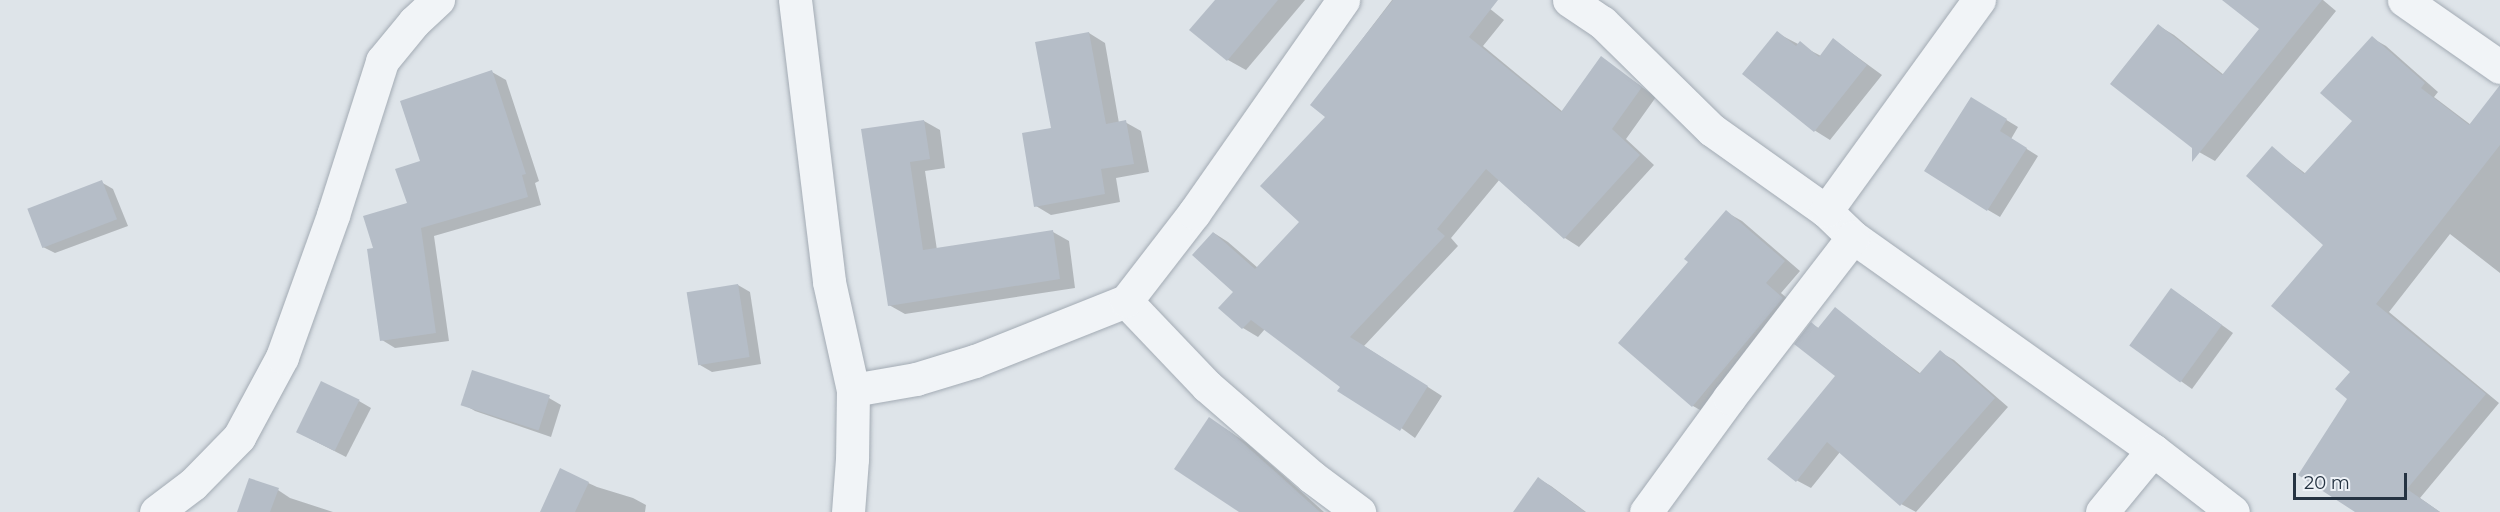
<!DOCTYPE html>
<html>
<head>
<meta charset="utf-8">
<style>
	body { margin:0 }
	#map { position:relative; width:2500px; height:512px; overflow:hidden; background:#dee4e9; font-family:Montserrat,sans-serif }
	div>[style] { position:absolute }
	[style*='--x'] { left:calc(var(--x)*1px); top:calc(var(--y)*1px); width:calc(var(--w)*1px); rotate:calc(var(--a)*1deg) }
	.shadow>* { inset:0; background:#0003 }
	.building>* { inset:0; background:#b5bdc7; transform-origin:0 0 }
	.roads { filter:drop-shadow(0 0 2px #a3abb4) drop-shadow(0 0 2px #a3abb4) }
	.minor>* { height:33px; margin:-16.5px; padding:0 16.5px; transform-origin:16.5px; border-radius:16.5px; background:#f1f4f7 }
	span { translate:-50% -50%; white-space:nowrap; text-align:center; line-height:1.15; -webkit-text-stroke:5px #eef2f7; paint-order:stroke }
	.scale { position:absolute; left:2293px; top:473px; width:114px; height:27px; box-sizing:border-box; border:3px solid #253342; border-top:0; padding-left:8px; font-size:18px; line-height:21px; white-space:nowrap; color:#253342; -webkit-text-stroke:4px #eef2f7; paint-order:stroke }
</style>
</head>
<body>
<div id="map">
	<div class="shadow">
		<i style="clip-path:polygon(1217px 0,1305px 0,1246px 70px,1228px 60px)"></i>
		<i style="clip-path:polygon(1392px 0,1479px 0,1504px 20px,1483px 46px,1563px 112px,1601px 58px,1656px 97px,1626px 139px,1654px 165px,1579px 247px,1565px 238px,1500px 179px,1451px 238px,1458px 246px,1364px 346px,1442px 396px,1415px 438px,1265px 329px,1258px 337px,1243px 328px,1220px 308px,1235px 292px,1214px 233px,1228px 242px,1258px 268px,1301px 222px,1327px 117px,1312px 105px)"></i>
		<i style="clip-path:polygon(2225px 0,2323px 0,2336px 11px,2215px 161px,2199px 152px,2159px 26px,2174px 35px,2224px 75px,2261px 29px)"></i>
		<i style="clip-path:polygon(1089px 33px,1105px 43px,1119px 123px,1125px 122px,1141px 131px,1149px 172px,1116px 178px,1120px 202px,1051px 215px,1036px 206px)"></i>
		<i style="clip-path:polygon(1777px 33px,1821px 56px,1834px 40px,1882px 75px,1830px 140px,1814px 130px)"></i>
		<i style="clip-path:polygon(2372px 38px,2386px 46px,2438px 92px,2434px 97px,2471px 125px,2500px 103px,2500px 273px,2450px 234px,2389px 312px,2499px 403px,2420px 498px,2440px 512px,2358px 512px,2349px 399px,2352px 372px,2325px 245px,2272px 148px,2306px 174px,2354px 121px)"></i>
		<i style="clip-path:polygon(492px 72px,506px 80px,539px 181px,535px 183px,541px 205px,434px 236px,449px 341px,395px 348px,382px 340px,375px 249px,409px 204px,422px 161px)"></i>
		<i style="clip-path:polygon(1972px 99px,2018px 127px,2011px 139px,2038px 156px,2000px 217px,1988px 210px)"></i>
		<i style="clip-path:polygon(924px 121px,940px 130px,945px 168px,925px 171px,937px 250px,1053px 232px,1069px 241px,1075px 288px,905px 314px,889px 305px,863px 130px)"></i>
		<i style="clip-path:polygon(101px 182px,113px 189px,128px 226px,55px 253px,43px 247px)"></i>
		<i style="clip-path:polygon(1726px 212px,1742px 221px,1800px 271px,1781px 293px,1798px 308px,1709px 415px,1693px 406px,1620px 343px,1690px 262px)"></i>
		<i style="clip-path:polygon(738px 285px,750px 292px,761px 364px,712px 372px,700px 365px)"></i>
		<i style="clip-path:polygon(2183px 297px,2233px 333px,2192px 389px,2130px 345px)"></i>
		<i style="clip-path:polygon(1835px 309px,1921px 374px,1940px 352px,1954px 360px,2008px 407px,1916px 512px,1901px 504px,1840px 452px,1811px 488px,1796px 480px,1837px 376px,1812px 324px,1820px 329px)"></i>
		<i style="clip-path:polygon(549px 398px,561px 405px,551px 437px,475px 411px,463px 404px)"></i>
		<i style="clip-path:polygon(359px 401px,371px 408px,346px 457px,309px 438px)"></i>
		<i style="clip-path:polygon(1224px 428px,1247px 443px,1324px 512px,1242px 512px)"></i>
		<i style="clip-path:polygon(560px 470px,597px 487px,633px 498px,646px 505px,645px 512px,542px 512px)"></i>
		<i style="clip-path:polygon(1539px 479px,1551px 486px,1586px 512px,1514px 512px)"></i>
		<i style="clip-path:polygon(278px 490px,290px 498px,333px 512px,238px 512px)"></i>
	</div>
	<div class="building">
		<i style="clip-path:polygon(1215px 0,1278px 0,1227px 61px,1189px 30px)"></i>
		<i style="clip-path:polygon(1393px 0,1498px 0,1469px 37px,1561px 112px,1601px 56px,1642px 87px,1612px 129px,1640px 155px,1564px 239px,1486px 169px,1437px 229px,1445px 236px,1350px 337px,1428px 386px,1400px 431px,1337px 391px,1340px 387px,1251px 320px,1242px 329px,1218px 308px,1233px 292px,1192px 255px,1213px 232px,1255px 269px,1299px 222px,1260px 186px,1325px 117px,1310px 105px)"></i>
		<i style="clip-path:polygon(2222px 0,2322px 0,2192px 162px,2192px 148px,2110px 84px,2158px 24px,2222px 75px,2259px 29px)"></i>
		<i style="clip-path:polygon(1777px 31px,1796px 46px,1800px 41px,1819px 57px,1833px 38px,1867px 65px,1814px 132px,1742px 74px)"></i>
		<i style="clip-path:polygon(1089px 32px,1106px 124px,1126px 120px,1134px 164px,1101px 169px,1105px 194px,1034px 207px,1022px 133px,1051px 128px,1035px 42px)"></i>
		<i style="clip-path:polygon(2372px 36px,2425px 83px,2421px 88px,2469px 125px,2500px 85px,2500px 145px,2376px 304px,2486px 394px,2407px 489px,2440px 512px,2355px 512px,2298px 475px,2347px 399px,2335px 389px,2350px 372px,2271px 306px,2323px 245px,2246px 176px,2272px 146px,2304px 174px,2352px 121px,2320px 93px)"></i>
		<i style="clip-path:polygon(492px 70px,526px 174px,522px 175px,528px 197px,421px 228px,436px 333px,380px 341px,367px 249px,373px 248px,363px 216px,407px 203px,395px 169px,420px 161px,400px 101px)"></i>
		<i style="clip-path:polygon(1971px 97px,2007px 119px,2000px 131px,2027px 148px,1987px 211px,1924px 171px)"></i>
		<i style="clip-path:polygon(924px 120px,930px 159px,910px 162px,923px 250px,1053px 230px,1060px 279px,888px 306px,861px 129px)"></i>
		<i style="left:102px;top:180px;width:42px;height:80px;rotate:69deg"></i>
		<i style="clip-path:polygon(1726px 210px,1785px 261px,1766px 283px,1783px 298px,1692px 407px,1618px 343px,1688px 262px,1684px 259px)"></i>
		<i style="left:738px;top:284px;width:74px;height:52px;rotate:81deg"></i>
		<i style="left:2171px;top:288px;width:63px;height:71px;rotate:36deg"></i>
		<i style="clip-path:polygon(1835px 307px,1919px 374px,1940px 350px,1995px 398px,1900px 506px,1827px 442px,1796px 482px,1767px 459px,1835px 376px,1794px 344px,1811px 322px,1818px 328px)"></i>
		<i style="left:472px;top:370px;width:82px;height:37px;rotate:18deg"></i>
		<i style="left:321px;top:381px;width:43px;height:57px;rotate:26deg"></i>
		<i style="clip-path:polygon(1209px 417px,1232px 433px,1320px 512px,1239px 512px,1174px 469px)"></i>
		<i style="clip-path:polygon(560px 468px,589px 482px,575px 512px,540px 512px)"></i>
		<i style="clip-path:polygon(1538px 477px,1585px 512px,1513px 512px)"></i>
		<i style="clip-path:polygon(249px 478px,279px 488px,270px 512px,237px 512px)"></i>
	</div>
	<div class="roads">
		<div class="minor">
			<i style="--x:795;--y:0;--w:284;--a:83.1"></i>
			<i style="--x:829;--y:282;--w:111;--a:77.5"></i>
			<i style="--x:853;--y:390;--w:69;--a:90.8"></i>
			<i style="--x:852;--y:459;--w:53;--a:94.3"></i>
			<i style="--x:1569;--y:0;--w:40;--a:34"></i>
			<i style="--x:1602;--y:22;--w:154;--a:44.5"></i>
			<i style="--x:1712;--y:130;--w:140;--a:35.4"></i>
			<i style="--x:1826;--y:211;--w:37;--a:44"></i>
			<i style="--x:1853;--y:237;--w:368;--a:35.4"></i>
			<i style="--x:2153;--y:450;--w:101;--a:37.8"></i>
			<i style="--x:2404;--y:0;--w:117;--a:34.9"></i>
			<i style="--x:1826;--y:211;--w:261;--a:-54.1"></i>
			<i style="--x:1126;--y:301;--w:117;--a:46.4"></i>
			<i style="--x:1207;--y:386;--w:139;--a:40.9"></i>
			<i style="--x:1312;--y:477;--w:59;--a:36.7"></i>
			<i style="--x:853;--y:390;--w:64;--a:-9.9"></i>
			<i style="--x:916;--y:379;--w:62;--a:-17"></i>
			<i style="--x:975;--y:361;--w:162;--a:-21.7"></i>
			<i style="--x:1126;--y:301;--w:111;--a:-52.3"></i>
			<i style="--x:1194;--y:213;--w:260;--a:-55"></i>
			<i style="--x:156;--y:512;--w:46;--a:-37.1"></i>
			<i style="--x:193;--y:484;--w:66;--a:-45.6"></i>
			<i style="--x:239;--y:437;--w:91;--a:-61.7"></i>
			<i style="--x:282;--y:357;--w:151;--a:-70.2"></i>
			<i style="--x:333;--y:215;--w:162;--a:-72.3"></i>
			<i style="--x:382;--y:61;--w:50;--a:-50.6"></i>
			<i style="--x:414;--y:22;--w:33;--a:-43"></i>
			<i style="--x:1646;--y:512;--w:141;--a:-53.9"></i>
			<i style="--x:1729;--y:398;--w:203;--a:-52.4"></i>
			<i style="--x:2102;--y:512;--w:80;--a:-50.6"></i>
		</div>
	</div>
	<div class="scale">20 m</div>
</div>
</body>
</html>
